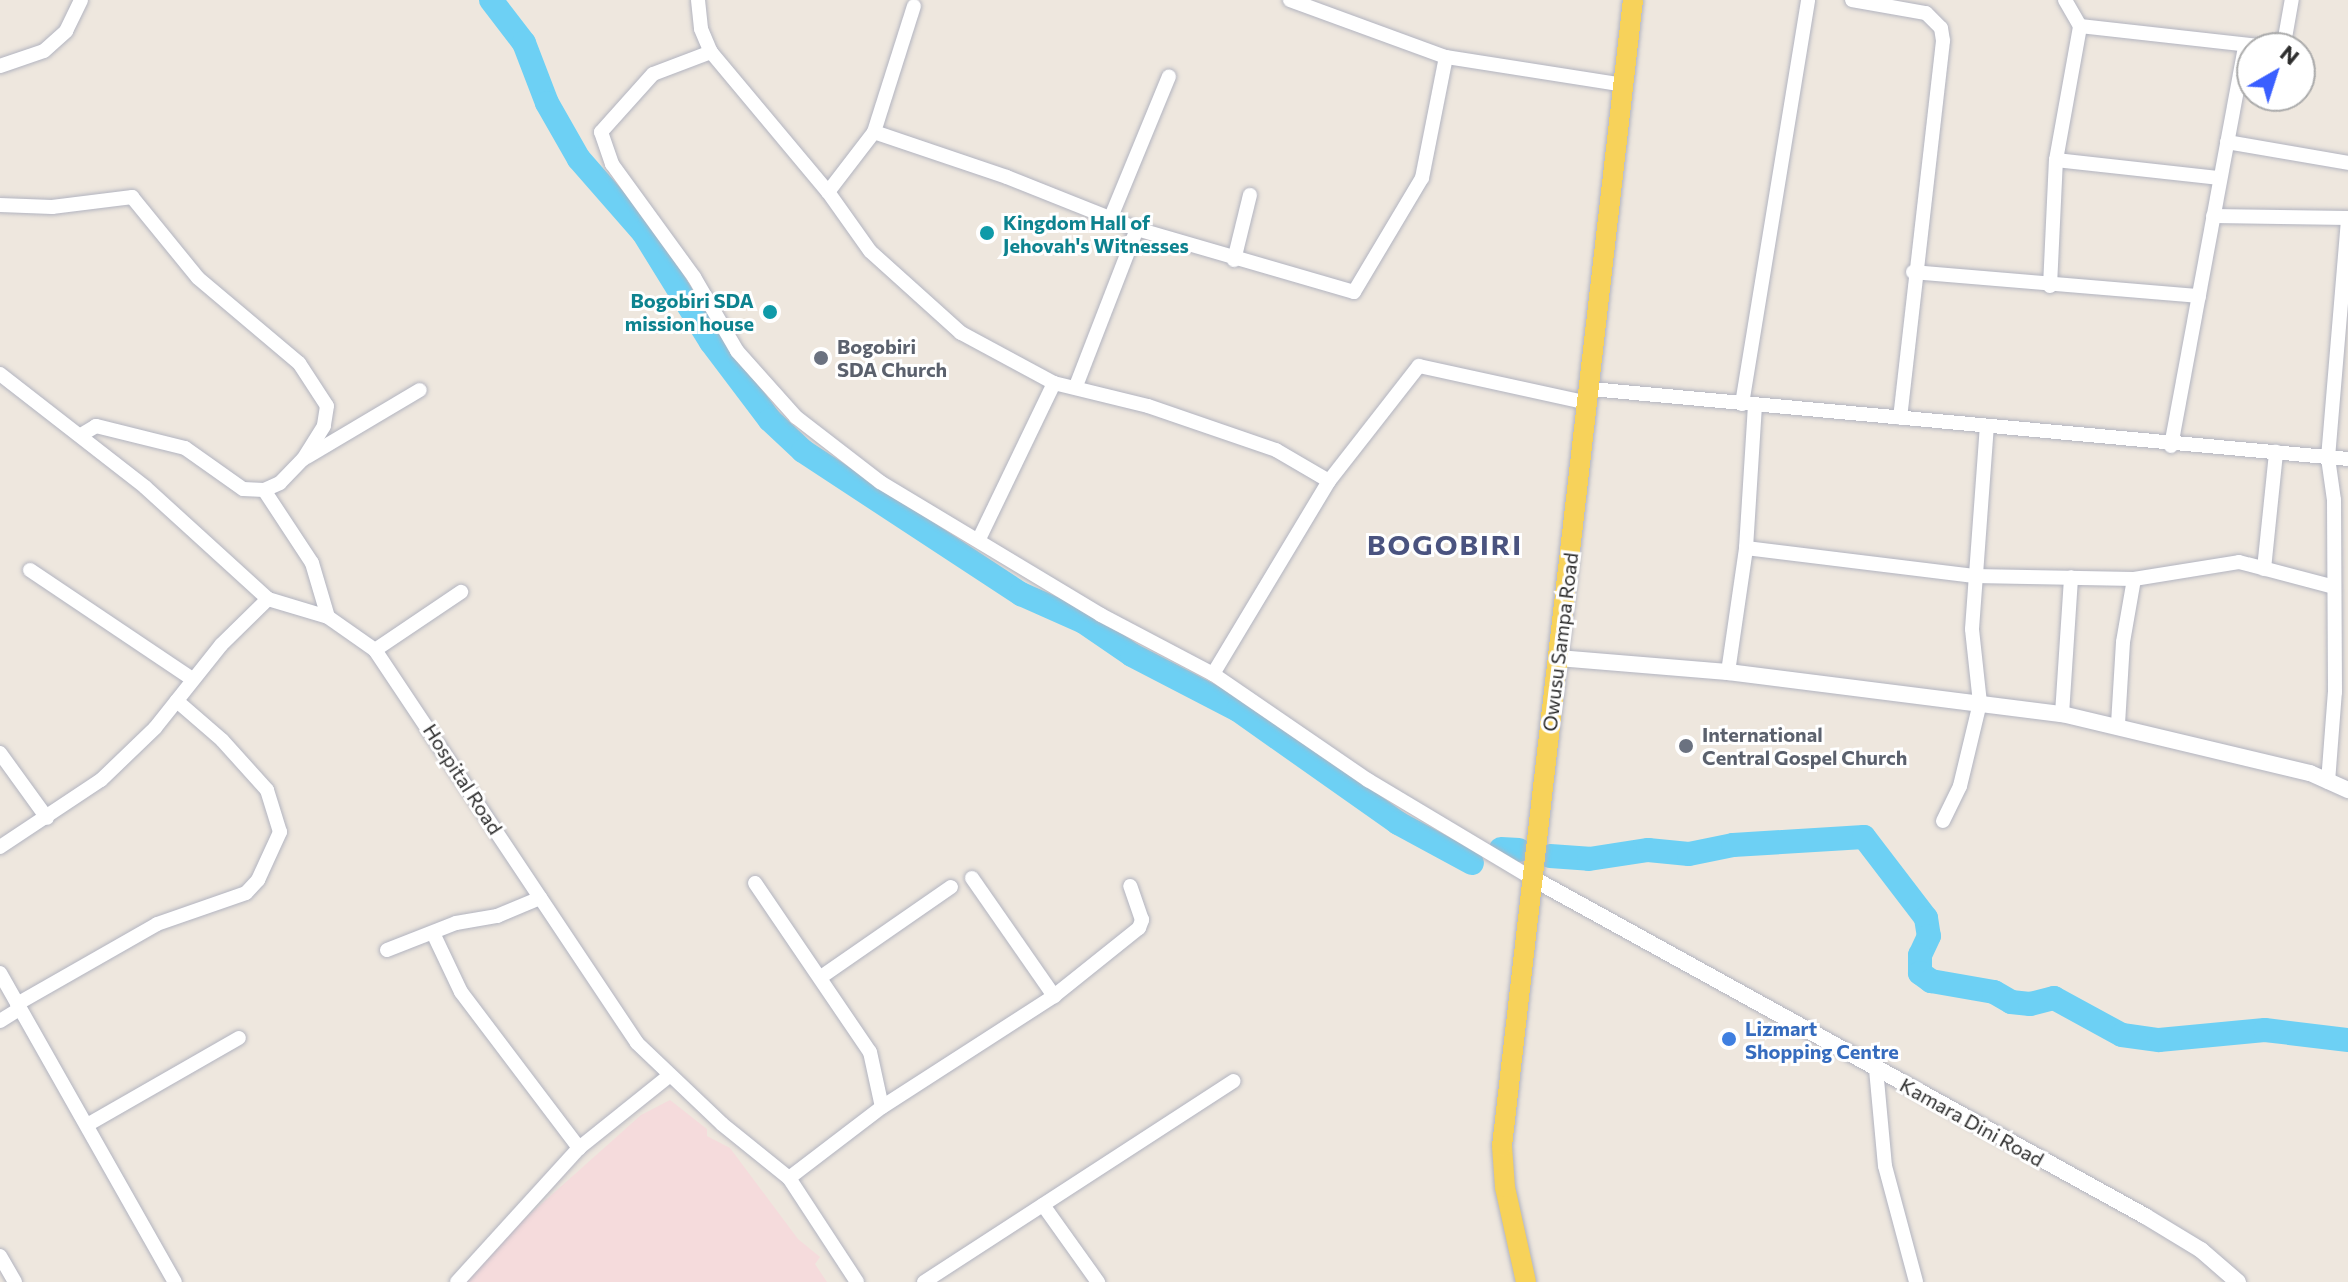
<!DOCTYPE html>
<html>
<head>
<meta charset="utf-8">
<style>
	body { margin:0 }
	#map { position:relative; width:2348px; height:1282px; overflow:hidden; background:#eee7de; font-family:Commissioner,sans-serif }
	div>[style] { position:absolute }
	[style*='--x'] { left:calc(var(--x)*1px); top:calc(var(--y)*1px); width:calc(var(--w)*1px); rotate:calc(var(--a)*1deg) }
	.medical>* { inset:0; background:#f5dbdc }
	.river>* { height:24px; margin:-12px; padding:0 12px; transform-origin:12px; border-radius:12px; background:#6dd0f4 }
	.roads { filter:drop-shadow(0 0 2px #b2b4c0) drop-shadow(0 0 2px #b2b4c0) }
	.minor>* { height:14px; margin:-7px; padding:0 7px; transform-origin:7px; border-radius:7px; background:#fff }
	.tertiary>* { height:16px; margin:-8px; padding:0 8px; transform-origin:8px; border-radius:8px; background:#fff }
	.primary>* { height:20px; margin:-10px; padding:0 10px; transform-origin:10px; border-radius:10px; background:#f7d25a }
	.dots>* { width:22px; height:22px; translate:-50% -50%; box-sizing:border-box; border:4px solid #fff; border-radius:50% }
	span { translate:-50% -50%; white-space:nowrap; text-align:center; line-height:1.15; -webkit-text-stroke:6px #fff; paint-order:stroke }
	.culture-label { font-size:20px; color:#0d838f; font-weight:700 }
	.left { translate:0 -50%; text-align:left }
	.right { translate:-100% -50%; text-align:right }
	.worship-label { font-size:20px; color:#5b616d; font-weight:700 }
	.street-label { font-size:20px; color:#2c2c2c }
	.shop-label { font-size:20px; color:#366cbe; font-weight:700 }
	.district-label { font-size:28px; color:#4a537f; font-weight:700; letter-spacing:2px }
	.north { position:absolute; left:2236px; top:32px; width:80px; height:80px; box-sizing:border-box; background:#fff; border:2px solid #ababab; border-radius:50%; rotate:39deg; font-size:22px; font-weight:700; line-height:32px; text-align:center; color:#2c2c2c }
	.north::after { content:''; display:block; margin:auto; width:28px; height:36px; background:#3a5fff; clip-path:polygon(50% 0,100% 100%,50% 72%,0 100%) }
</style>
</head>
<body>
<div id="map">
	<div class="medical">
		<i style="clip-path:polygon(670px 1100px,707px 1129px,707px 1136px,730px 1148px,798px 1239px,820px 1257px,815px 1264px,827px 1282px,464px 1282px,520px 1223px,641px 1115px)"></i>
	</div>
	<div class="river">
		<i style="--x:491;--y:0;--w:54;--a:52.5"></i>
		<i style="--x:524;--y:43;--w:64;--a:69"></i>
		<i style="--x:547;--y:103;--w:64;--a:60.3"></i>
		<i style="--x:579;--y:159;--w:97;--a:48.8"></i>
		<i style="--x:643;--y:232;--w:129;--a:58.3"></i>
		<i style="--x:711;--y:342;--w:98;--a:52.9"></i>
		<i style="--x:770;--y:420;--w:45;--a:43.2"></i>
		<i style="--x:803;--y:451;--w:261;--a:33.3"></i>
		<i style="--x:1021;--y:594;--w:69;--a:24"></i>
		<i style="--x:1084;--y:622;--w:58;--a:34.5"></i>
		<i style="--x:1132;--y:655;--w:119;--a:27.4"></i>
		<i style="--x:1238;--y:710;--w:196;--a:35.2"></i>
		<i style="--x:1398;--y:823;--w:84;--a:28.4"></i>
		<i style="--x:1501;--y:849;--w:18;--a:3"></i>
		<i style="--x:1550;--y:856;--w:39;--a:4"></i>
		<i style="--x:1589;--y:859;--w:60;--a:-8.7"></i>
		<i style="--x:1648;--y:850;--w:41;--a:5.6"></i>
		<i style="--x:1689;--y:854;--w:45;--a:-11.6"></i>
		<i style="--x:1733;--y:845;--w:131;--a:-3.5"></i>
		<i style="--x:1864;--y:837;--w:102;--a:52.6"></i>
		<i style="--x:1926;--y:918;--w:18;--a:81"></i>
		<i style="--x:1929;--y:936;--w:21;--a:115"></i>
		<i style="--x:1920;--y:955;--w:18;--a:90"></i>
		<i style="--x:1920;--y:973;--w:14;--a:36"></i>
		<i style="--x:1931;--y:981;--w:64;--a:9.9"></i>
		<i style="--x:1994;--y:992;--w:20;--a:30"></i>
		<i style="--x:2011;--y:1002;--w:19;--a:6"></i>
		<i style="--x:2030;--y:1004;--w:25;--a:-14"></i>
		<i style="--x:2054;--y:998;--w:77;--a:28.6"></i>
		<i style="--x:2122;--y:1035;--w:37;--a:8"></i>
		<i style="--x:2159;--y:1040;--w:106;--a:-5.4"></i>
		<i style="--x:2265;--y:1030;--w:84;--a:6.9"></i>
	</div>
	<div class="roads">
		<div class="minor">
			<i style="--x:698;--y:0;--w:29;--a:84"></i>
			<i style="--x:701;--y:29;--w:25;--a:67"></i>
			<i style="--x:1290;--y:0;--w:166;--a:20.1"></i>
			<i style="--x:1446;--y:57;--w:181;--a:8.9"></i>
			<i style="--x:1852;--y:0;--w:75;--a:10"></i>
			<i style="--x:1926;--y:13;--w:21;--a:45"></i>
			<i style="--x:1941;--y:28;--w:13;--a:81"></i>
			<i style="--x:1943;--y:41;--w:379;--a:96.5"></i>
			<i style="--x:2080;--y:26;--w:189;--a:6.4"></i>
			<i style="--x:2268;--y:47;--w:19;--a:-28"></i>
			<i style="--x:2285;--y:38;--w:39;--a:-80"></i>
			<i style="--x:0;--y:66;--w:46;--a:-18.8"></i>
			<i style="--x:44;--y:51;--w:30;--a:-42"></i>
			<i style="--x:66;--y:31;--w:34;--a:-64"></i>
			<i style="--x:874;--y:132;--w:132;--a:-72.4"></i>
			<i style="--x:2227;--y:142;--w:123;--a:9.8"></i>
			<i style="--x:2056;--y:160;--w:165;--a:6.3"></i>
			<i style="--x:828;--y:192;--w:182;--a:-129.9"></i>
			<i style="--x:711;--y:52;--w:62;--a:159.2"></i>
			<i style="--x:653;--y:74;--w:78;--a:131.9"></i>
			<i style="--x:601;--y:132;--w:34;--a:71"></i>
			<i style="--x:612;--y:164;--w:140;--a:54"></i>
			<i style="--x:694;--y:277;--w:86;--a:59.8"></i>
			<i style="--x:737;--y:351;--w:89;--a:48.2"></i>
			<i style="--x:796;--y:417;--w:106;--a:37.7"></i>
			<i style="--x:880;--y:482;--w:258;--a:31"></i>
			<i style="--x:1101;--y:615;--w:127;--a:27.8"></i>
			<i style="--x:1213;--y:674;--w:188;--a:34.4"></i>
			<i style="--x:1368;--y:780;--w:191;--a:30.9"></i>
			<i style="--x:0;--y:205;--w:52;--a:2.2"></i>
			<i style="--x:52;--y:207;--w:81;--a:-7.1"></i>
			<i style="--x:132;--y:197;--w:104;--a:50.8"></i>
			<i style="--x:198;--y:278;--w:132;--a:40.1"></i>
			<i style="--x:299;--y:363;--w:51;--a:56.9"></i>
			<i style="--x:327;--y:406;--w:20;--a:99"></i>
			<i style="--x:324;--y:426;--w:39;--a:122"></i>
			<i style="--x:303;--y:459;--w:33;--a:134"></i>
			<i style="--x:280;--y:483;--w:17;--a:156"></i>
			<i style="--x:264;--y:490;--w:21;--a:-177"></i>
			<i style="--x:243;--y:489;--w:71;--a:-144.7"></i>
			<i style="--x:185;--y:448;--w:92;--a:-166.1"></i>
			<i style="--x:96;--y:426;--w:17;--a:149"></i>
			<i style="--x:2213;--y:216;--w:135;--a:0.8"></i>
			<i style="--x:1111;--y:217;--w:152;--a:-67.6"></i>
			<i style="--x:1234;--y:260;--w:67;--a:-76.2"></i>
			<i style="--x:1913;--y:272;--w:287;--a:4.8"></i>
			<i style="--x:2050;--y:286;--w:126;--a:-87.3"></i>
			<i style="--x:2056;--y:160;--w:136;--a:-79.8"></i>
			<i style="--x:2080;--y:26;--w:30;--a:-120"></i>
			<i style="--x:0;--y:374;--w:184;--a:37.9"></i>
			<i style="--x:145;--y:487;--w:166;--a:42.3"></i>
			<i style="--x:1076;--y:386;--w:168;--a:-68.8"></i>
			<i style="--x:1591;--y:389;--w:760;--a:5.28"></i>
			<i style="--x:1742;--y:404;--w:409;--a:-80.7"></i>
			<i style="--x:1755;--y:405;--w:143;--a:93.6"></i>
			<i style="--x:1746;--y:548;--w:230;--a:7"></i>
			<i style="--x:1974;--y:576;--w:160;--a:1.1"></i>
			<i style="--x:2134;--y:579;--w:106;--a:-9.2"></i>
			<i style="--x:2239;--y:562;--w:98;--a:14.7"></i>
			<i style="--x:2171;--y:446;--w:407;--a:-79.5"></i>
			<i style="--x:307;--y:457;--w:131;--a:-30.7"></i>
			<i style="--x:1329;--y:481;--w:146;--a:-52"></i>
			<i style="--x:1419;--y:366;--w:174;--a:12.3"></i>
			<i style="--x:264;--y:490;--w:87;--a:56.7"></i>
			<i style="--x:312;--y:563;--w:56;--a:73.5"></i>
			<i style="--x:979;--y:539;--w:173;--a:-64.3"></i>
			<i style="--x:2264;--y:569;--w:118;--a:-84.1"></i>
			<i style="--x:30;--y:570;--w:195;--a:33.9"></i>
			<i style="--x:268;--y:599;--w:63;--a:16.7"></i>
			<i style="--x:328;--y:617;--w:57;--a:35.1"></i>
			<i style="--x:375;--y:650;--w:472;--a:56.3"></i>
			<i style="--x:637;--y:1043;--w:117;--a:43.6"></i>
			<i style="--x:722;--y:1124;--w:86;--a:38.9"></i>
			<i style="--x:789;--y:1178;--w:124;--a:56.8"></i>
			<i style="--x:375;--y:650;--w:104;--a:-34"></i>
			<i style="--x:1728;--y:672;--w:125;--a:-81.7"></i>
			<i style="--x:1213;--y:674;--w:225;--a:-59"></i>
			<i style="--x:1329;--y:481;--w:61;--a:-149.7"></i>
			<i style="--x:1276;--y:450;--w:135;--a:-161"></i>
			<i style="--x:1148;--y:406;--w:97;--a:-166.3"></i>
			<i style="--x:1054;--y:383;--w:106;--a:-151.7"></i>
			<i style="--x:961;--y:333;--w:122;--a:-138"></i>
			<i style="--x:870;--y:251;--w:72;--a:-125.4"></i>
			<i style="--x:828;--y:192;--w:76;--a:-52.5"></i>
			<i style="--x:874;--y:132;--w:140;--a:18.7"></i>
			<i style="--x:1007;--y:177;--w:140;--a:21.8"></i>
			<i style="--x:1137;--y:229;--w:226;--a:16.2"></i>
			<i style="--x:1354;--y:292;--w:133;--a:-59.2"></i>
			<i style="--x:1422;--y:178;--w:123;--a:-78.8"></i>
			<i style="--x:2062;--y:714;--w:137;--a:-86.2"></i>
			<i style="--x:2118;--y:724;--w:82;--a:-86.5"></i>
			<i style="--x:2123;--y:642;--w:64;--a:-80.1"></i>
			<i style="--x:0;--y:753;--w:80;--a:54.1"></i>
			<i style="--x:2328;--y:782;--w:90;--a:-85.6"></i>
			<i style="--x:2335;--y:692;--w:192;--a:-90.3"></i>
			<i style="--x:2334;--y:500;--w:42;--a:-98.1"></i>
			<i style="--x:2328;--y:458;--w:237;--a:-85.2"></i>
			<i style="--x:1943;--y:821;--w:39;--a:-64"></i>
			<i style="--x:1960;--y:786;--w:85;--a:-76.5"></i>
			<i style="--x:1980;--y:703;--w:74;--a:-96.2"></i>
			<i style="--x:1972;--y:629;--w:203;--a:-85.8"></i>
			<i style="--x:0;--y:847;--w:121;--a:-33.6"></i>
			<i style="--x:101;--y:780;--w:75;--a:-43.9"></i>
			<i style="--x:155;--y:728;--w:106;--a:-51.5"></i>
			<i style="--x:221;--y:645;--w:66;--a:-44.4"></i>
			<i style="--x:972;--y:878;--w:144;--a:55.2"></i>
			<i style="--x:755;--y:883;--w:204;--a:55.8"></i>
			<i style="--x:870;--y:1052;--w:56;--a:77.7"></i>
			<i style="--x:433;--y:933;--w:65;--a:64.6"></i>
			<i style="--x:461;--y:992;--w:196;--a:52.9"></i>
			<i style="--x:387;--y:950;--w:74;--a:-21.4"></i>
			<i style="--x:456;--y:923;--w:42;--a:-9.7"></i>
			<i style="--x:497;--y:916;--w:47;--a:-22.7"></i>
			<i style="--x:0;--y:973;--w:355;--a:60.5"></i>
			<i style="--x:821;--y:977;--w:158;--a:-34.7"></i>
			<i style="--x:17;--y:1004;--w:161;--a:-29.7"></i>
			<i style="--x:157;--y:924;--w:94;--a:-19.2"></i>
			<i style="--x:246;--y:893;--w:18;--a:-47"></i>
			<i style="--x:258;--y:880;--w:53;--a:-65.4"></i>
			<i style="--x:280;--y:832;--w:44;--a:-107.2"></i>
			<i style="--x:267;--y:790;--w:67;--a:-132"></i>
			<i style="--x:222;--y:740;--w:60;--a:-139.1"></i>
			<i style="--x:0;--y:1021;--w:22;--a:-32"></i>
			<i style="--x:1876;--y:1069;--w:97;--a:84.7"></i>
			<i style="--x:1885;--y:1166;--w:120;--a:75"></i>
			<i style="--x:87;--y:1125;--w:175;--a:-29.8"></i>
			<i style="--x:789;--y:1178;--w:117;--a:-37.4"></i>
			<i style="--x:882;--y:1107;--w:205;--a:-32.8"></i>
			<i style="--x:1054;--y:996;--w:109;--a:-38.7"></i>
			<i style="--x:1139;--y:928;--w:9;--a:-69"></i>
			<i style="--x:1142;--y:920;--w:36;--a:-109"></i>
			<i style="--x:1043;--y:1205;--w:95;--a:54.5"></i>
			<i style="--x:0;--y:1256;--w:30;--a:60"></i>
			<i style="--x:457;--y:1282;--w:181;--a:-47.7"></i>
			<i style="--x:579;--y:1148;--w:115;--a:-38.7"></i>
			<i style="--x:924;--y:1282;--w:369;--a:-33"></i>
		</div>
		<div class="tertiary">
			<i style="--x:1557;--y:658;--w:172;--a:4.7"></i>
			<i style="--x:1728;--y:672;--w:337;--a:7.2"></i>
			<i style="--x:2062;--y:714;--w:255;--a:13.4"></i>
			<i style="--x:2310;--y:773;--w:42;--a:24.1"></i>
			<i style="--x:1532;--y:878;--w:700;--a:28.87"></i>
			<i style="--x:2145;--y:1216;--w:66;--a:31.3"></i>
			<i style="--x:2201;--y:1250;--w:49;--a:40.9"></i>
		</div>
		<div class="primary">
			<i style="--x:1526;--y:1282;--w:97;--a:-102.5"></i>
			<i style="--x:1505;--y:1187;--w:41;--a:-94.2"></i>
			<i style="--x:1502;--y:1146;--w:1153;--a:-83.48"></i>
		</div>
	</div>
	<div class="dots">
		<i style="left:987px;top:233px;background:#0f9aa8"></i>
		<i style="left:770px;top:312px;background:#0f9aa8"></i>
		<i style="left:821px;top:358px;background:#6b7280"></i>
		<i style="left:1686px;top:746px;background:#6b7280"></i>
		<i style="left:1729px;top:1039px;background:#3f7fe0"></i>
	</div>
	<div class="culture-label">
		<span class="left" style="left:1003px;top:234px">Kingdom Hall of<br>Jehovah's Witnesses</span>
		<span class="right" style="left:754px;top:312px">Bogobiri SDA<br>mission house</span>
	</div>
	<div class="worship-label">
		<span class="left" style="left:837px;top:358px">Bogobiri<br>SDA Church</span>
		<span class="left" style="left:1702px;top:746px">International<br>Central Gospel Church</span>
	</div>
	<div class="street-label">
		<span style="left:1560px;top:642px;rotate:-83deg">Owusu Sampa Road</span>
		<span style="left:463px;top:779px;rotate:57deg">Hospital Road</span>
		<span style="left:1972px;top:1122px;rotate:29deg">Kamara Dini Road</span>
	</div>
	<div class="shop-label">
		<span class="left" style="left:1745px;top:1040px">Lizmart<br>Shopping Centre</span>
	</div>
	<div class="district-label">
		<span style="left:1445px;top:544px">BOGOBIRI</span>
	</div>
	<div class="north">N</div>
</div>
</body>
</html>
